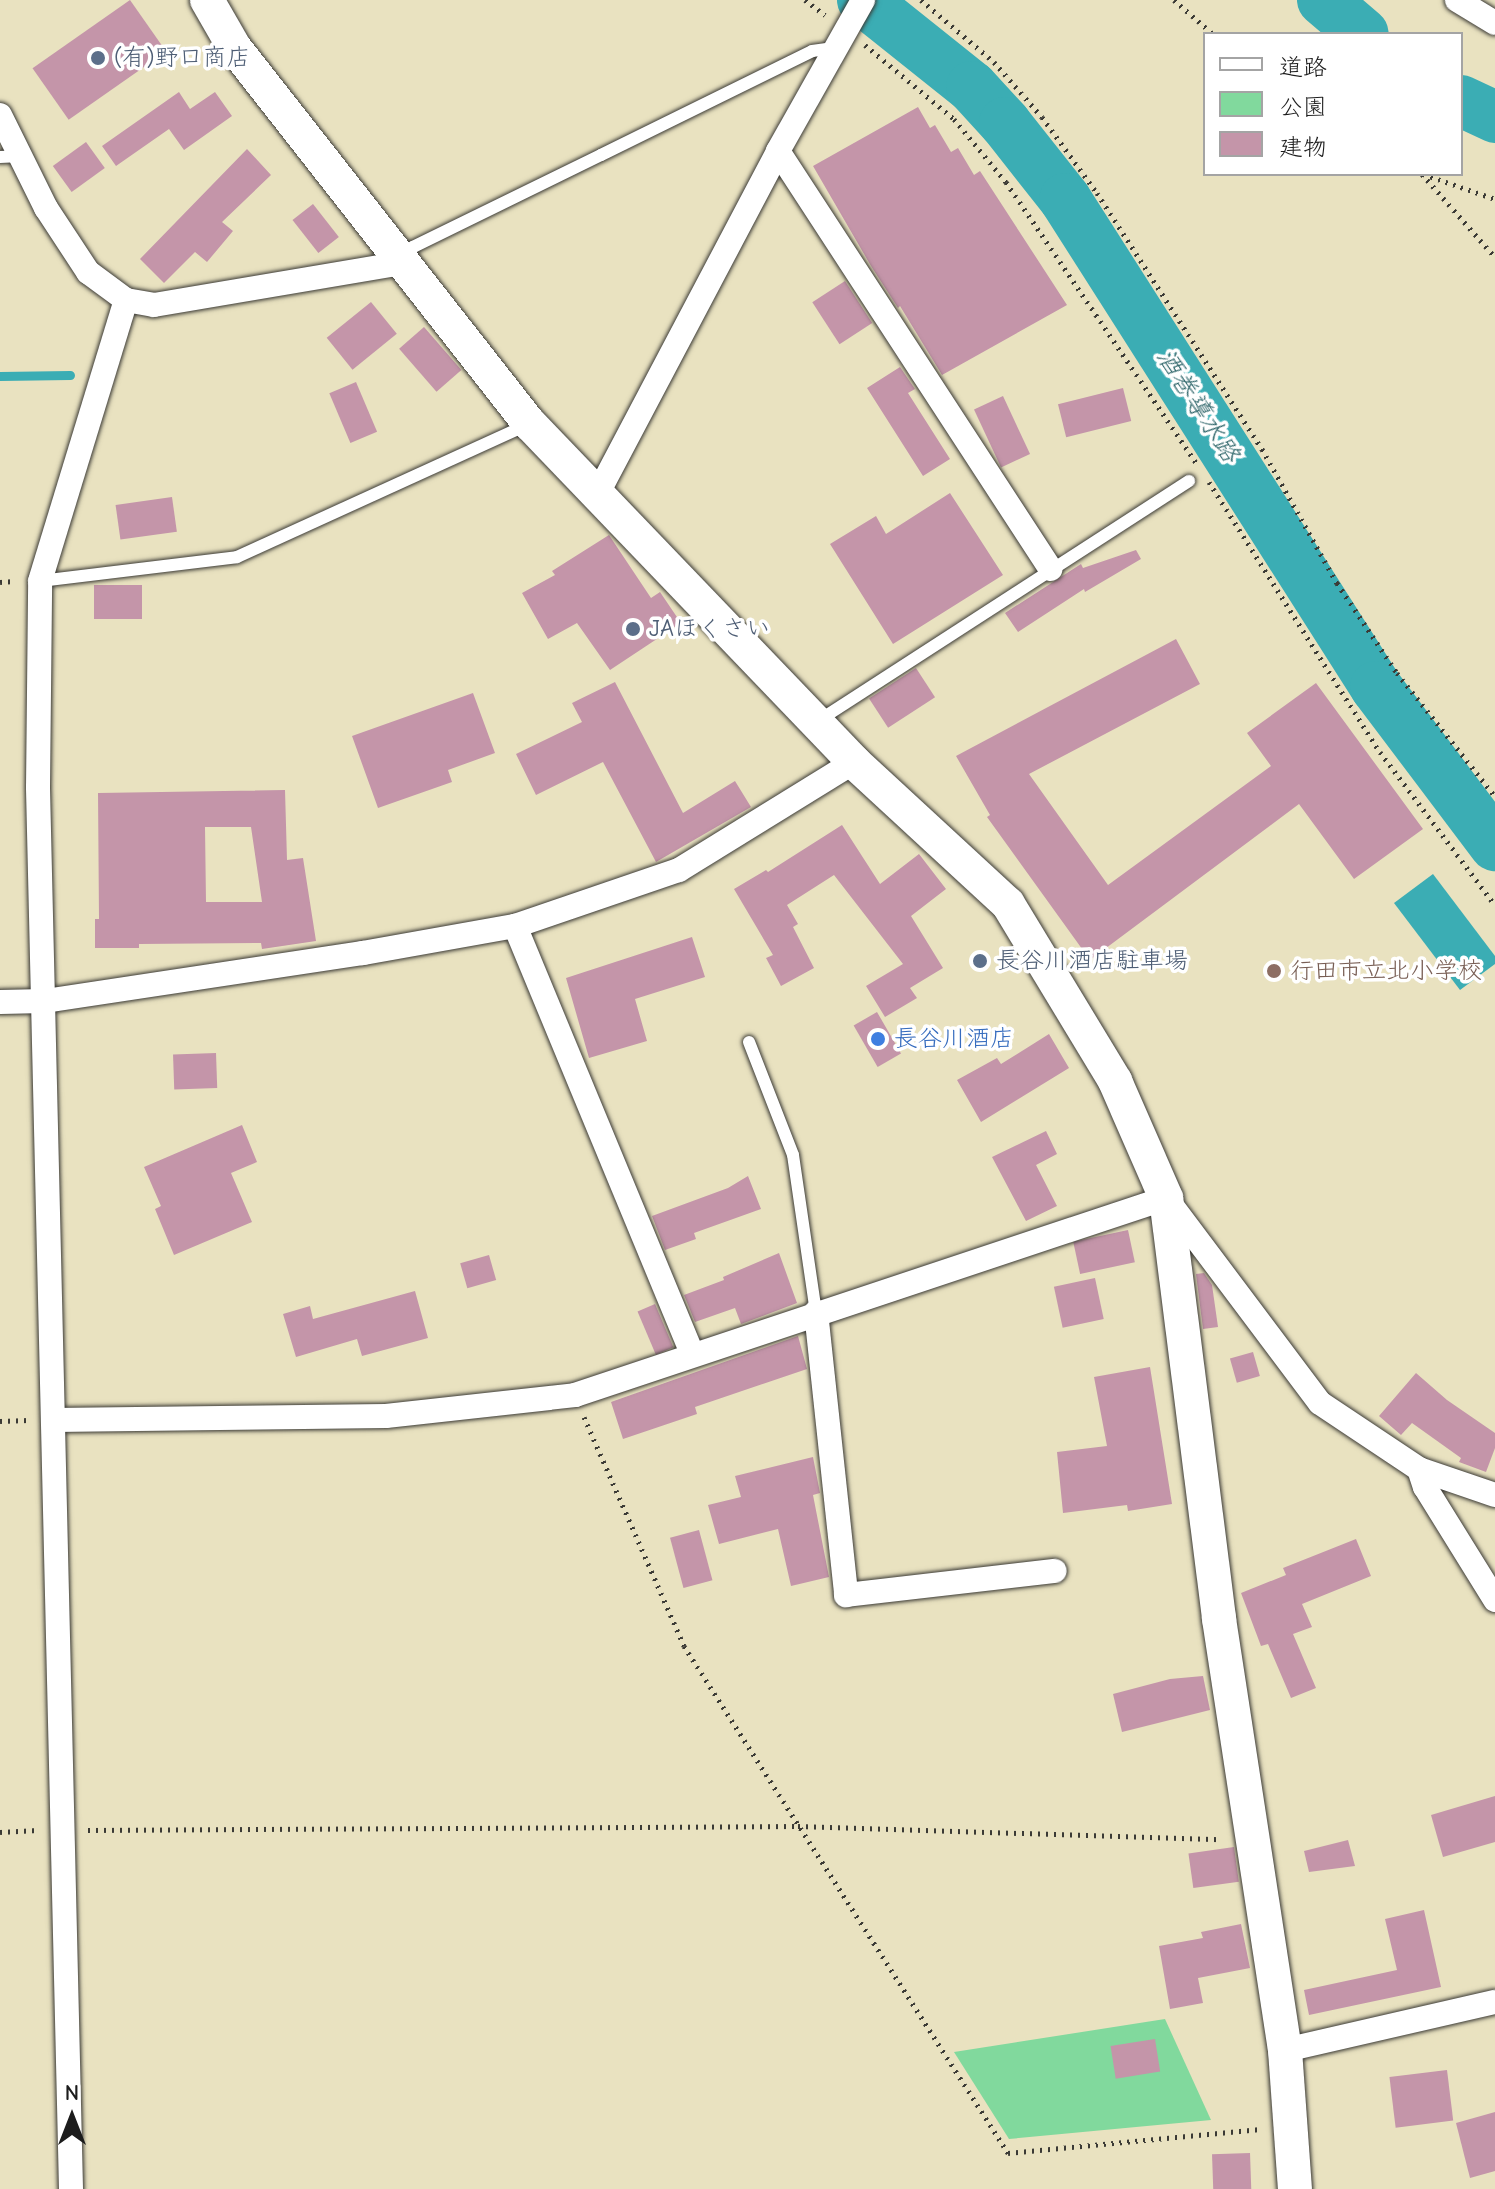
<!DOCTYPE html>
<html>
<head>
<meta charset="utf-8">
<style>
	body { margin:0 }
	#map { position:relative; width:1495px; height:2189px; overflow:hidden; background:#e9e2c0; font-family:"Comic Neue","Klee One",sans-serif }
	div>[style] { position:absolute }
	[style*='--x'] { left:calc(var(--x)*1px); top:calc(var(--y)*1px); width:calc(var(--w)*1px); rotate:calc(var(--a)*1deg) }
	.green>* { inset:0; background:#81d99d }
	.water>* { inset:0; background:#3badb4 }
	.stream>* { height:9px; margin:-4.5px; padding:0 4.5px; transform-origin:4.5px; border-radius:4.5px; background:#3badb4 }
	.river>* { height:52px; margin:-26px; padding:0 26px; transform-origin:26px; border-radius:26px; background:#3badb4 }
	.building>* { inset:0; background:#c495a9; transform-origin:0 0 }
	.path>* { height:5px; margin-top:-2.5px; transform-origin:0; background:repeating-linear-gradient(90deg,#3b3a35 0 2px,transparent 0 8px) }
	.roads { filter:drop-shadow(0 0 2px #3b3a35) drop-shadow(0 0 2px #3b3a35) }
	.lane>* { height:12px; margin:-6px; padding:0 6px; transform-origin:6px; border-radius:6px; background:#fff }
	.street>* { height:24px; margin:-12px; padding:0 12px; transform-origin:12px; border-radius:12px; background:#fff }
	.secondary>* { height:34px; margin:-17px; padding:0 17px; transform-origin:17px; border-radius:17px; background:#fff }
	.dots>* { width:22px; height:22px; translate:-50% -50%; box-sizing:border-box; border:4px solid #fff; border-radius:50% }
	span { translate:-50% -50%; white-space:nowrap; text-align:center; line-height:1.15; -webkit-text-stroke:7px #fff; paint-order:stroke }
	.service-label { font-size:24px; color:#4e5e75 }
	.left { translate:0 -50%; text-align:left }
	.education-label { font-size:24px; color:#785e54 }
	.shop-label { font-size:24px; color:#366cbe }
	.water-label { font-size:26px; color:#2c6468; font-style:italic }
	.legend { position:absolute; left:1203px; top:32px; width:260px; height:144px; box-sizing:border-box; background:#fff; border:2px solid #a4a4a4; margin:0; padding:10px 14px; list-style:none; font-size:24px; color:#1c1c1c }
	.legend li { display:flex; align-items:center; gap:16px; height:40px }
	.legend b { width:40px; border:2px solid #a4a4a4 }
	.north { position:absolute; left:32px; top:2077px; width:80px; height:80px; -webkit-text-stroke:6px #fff; paint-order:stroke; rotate:0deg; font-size:22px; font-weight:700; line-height:32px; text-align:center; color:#1c1c1c }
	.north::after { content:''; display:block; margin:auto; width:28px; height:36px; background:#1c1c1c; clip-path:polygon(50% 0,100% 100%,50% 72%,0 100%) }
</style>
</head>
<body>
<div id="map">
	<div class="green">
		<i style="clip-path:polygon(1165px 2019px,1211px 2120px,1009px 2139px,954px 2052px)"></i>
	</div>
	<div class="water">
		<i style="clip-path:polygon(1433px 874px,1495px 956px,1495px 964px,1460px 990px,1394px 903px)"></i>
	</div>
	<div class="stream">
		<i style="--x:0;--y:376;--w:70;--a:-0.8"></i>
	</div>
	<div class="river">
		<i style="--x:863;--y:0;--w:139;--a:38.6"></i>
		<i style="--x:972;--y:87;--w:49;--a:47.5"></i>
		<i style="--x:1005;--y:123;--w:97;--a:51.7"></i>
		<i style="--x:1065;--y:199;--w:579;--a:57.49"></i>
		<i style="--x:1376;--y:687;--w:198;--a:53"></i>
		<i style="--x:1323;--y:0;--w:52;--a:40.4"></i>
		<i style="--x:1461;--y:101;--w:38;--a:25"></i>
	</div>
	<div class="building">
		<i style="left:130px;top:0;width:63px;height:119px;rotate:55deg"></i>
		<i style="clip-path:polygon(179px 92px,190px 109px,215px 92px,232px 116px,184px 150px,169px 129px,116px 166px,102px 146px)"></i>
		<i style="clip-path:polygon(918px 107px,930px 128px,935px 125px,951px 152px,958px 148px,974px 175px,980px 171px,1067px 305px,942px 375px,900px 306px,898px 308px,871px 266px,813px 166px)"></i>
		<i style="left:86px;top:142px;width:32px;height:41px;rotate:54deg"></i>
		<i style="clip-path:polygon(247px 149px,271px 175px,222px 222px,233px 231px,207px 262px,195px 252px,164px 283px,140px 259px)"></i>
		<i style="left:313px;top:204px;width:42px;height:26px;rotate:52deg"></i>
		<i style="left:845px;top:281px;width:50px;height:39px;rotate:57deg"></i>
		<i style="left:371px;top:302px;width:41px;height:57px;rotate:51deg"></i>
		<i style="left:424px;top:327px;width:57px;height:33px;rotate:49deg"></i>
		<i style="clip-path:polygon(900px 367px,915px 389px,908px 393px,950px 459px,923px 476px,867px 388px)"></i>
		<i style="left:356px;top:382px;width:54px;height:29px;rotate:67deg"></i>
		<i style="left:1123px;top:388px;width:34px;height:67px;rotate:76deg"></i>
		<i style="left:1003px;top:396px;width:64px;height:32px;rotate:65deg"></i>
		<i style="clip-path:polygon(950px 493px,1003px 575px,893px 644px,830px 544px,876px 516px,886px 534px)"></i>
		<i style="left:172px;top:497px;width:35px;height:57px;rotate:82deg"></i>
		<i style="clip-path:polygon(609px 535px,651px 598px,660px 592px,681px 623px,610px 670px,577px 623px,548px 639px,522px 593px,555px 575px,552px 571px)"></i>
		<i style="clip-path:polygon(1136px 550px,1141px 559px,1085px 592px,1084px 589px,1018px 632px,1005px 613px,1081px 564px,1083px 568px)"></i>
		<i style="left:94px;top:585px;width:48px;height:34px"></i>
		<i style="clip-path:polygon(1176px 639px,1200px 684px,1029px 774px,1108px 885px,1271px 766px,1247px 733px,1316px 683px,1423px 829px,1354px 879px,1299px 804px,1090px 960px,987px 817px,990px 815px,956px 756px)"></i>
		<i style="left:916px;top:668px;width:35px;height:56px;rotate:57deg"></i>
		<i style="clip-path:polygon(615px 682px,683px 813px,735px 781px,751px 807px,656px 862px,603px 762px,536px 795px,516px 754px,582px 722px,572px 703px)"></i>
		<i style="clip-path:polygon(473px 693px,495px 753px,448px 770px,452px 782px,378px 808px,352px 736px)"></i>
		<i style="clip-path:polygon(evenodd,285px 790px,287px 860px,303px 858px,316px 941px,262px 949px,261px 943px,139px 944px,139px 948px,95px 948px,95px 919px,99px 919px,98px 793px,285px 790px,205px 827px,251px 827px,262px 902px,206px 902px,205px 827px)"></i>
		<i style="clip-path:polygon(842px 825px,880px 884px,919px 854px,946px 889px,911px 916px,943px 968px,910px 988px,917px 998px,885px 1017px,866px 986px,903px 964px,834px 875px,787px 905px,798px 924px,793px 927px,814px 968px,781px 986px,766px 958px,773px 955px,734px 889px,766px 870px,768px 872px)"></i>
		<i style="clip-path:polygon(692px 937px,705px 977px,635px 999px,647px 1041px,589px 1058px,566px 978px)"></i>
		<i style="left:877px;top:1012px;width:48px;height:27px;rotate:60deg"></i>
		<i style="clip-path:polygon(1049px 1034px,1069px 1068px,981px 1122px,957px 1080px,997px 1058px,1001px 1064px)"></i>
		<i style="left:216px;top:1053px;width:35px;height:43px;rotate:88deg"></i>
		<i style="clip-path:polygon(242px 1125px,257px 1162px,231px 1173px,252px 1222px,174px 1255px,155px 1209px,161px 1206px,144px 1167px)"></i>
		<i style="clip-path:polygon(1046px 1131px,1057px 1154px,1036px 1165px,1057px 1206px,1026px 1221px,992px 1157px)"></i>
		<i style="clip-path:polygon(748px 1176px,761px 1209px,694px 1233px,696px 1239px,665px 1250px,652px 1216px,728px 1188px)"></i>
		<i style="left:1128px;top:1230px;width:33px;height:56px;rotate:78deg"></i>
		<i style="clip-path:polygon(779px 1253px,797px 1303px,741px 1324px,735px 1308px,695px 1322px,684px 1295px,724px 1280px,723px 1277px)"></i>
		<i style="left:489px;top:1255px;width:26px;height:30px;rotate:74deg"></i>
		<i style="clip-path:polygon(1204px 1273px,1212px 1285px,1218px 1327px,1203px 1329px,1196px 1274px)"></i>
		<i style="left:1095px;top:1278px;width:42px;height:42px;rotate:78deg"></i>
		<i style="clip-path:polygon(415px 1291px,428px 1338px,362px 1356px,357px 1339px,296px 1357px,283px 1314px,310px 1306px,313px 1319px)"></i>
		<i style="left:655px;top:1304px;width:47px;height:19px;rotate:67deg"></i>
		<i style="clip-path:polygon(798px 1336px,807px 1369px,695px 1407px,697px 1414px,623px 1439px,611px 1402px)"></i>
		<i style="left:1253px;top:1352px;width:25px;height:24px;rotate:74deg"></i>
		<i style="clip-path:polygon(1150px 1367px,1172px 1504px,1128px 1511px,1127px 1505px,1063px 1513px,1057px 1452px,1107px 1446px,1094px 1377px)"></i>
		<i style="clip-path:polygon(1416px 1373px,1447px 1400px,1495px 1433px,1495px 1448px,1486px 1472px,1459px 1462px,1461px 1458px,1412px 1423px,1401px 1435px,1379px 1416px)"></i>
		<i style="clip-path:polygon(813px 1457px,820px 1493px,813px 1495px,829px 1577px,791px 1586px,778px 1529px,719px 1544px,708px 1505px,741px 1497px,735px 1476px)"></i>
		<i style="left:699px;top:1530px;width:52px;height:30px;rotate:75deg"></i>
		<i style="clip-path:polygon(1356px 1539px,1371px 1576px,1302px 1604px,1312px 1627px,1293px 1634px,1316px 1688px,1291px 1698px,1268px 1644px,1261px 1646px,1241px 1593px,1286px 1575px,1283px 1568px)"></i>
		<i style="clip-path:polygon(1203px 1676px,1210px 1710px,1122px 1732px,1113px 1694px,1170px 1679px)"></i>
		<i style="clip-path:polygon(1495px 1796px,1495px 1842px,1443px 1857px,1431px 1815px)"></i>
		<i style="clip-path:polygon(1348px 1840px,1355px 1866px,1309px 1872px,1304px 1851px)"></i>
		<i style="left:1234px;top:1847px;width:35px;height:46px;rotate:82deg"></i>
		<i style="clip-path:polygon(1424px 1910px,1441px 1987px,1309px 2015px,1304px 1990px,1397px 1970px,1385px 1919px)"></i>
		<i style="clip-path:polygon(1241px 1924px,1250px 1968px,1198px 1978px,1203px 2003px,1170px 2009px,1159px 1946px,1203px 1938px,1201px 1932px)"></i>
		<i style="left:1155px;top:2039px;width:33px;height:45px;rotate:81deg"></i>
		<i style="left:1447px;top:2070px;width:51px;height:58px;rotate:83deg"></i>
		<i style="clip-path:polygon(1495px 2112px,1495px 2171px,1470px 2178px,1456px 2123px)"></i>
		<i style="left:1250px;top:2153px;width:36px;height:38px;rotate:88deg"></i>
	</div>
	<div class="path">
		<i style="--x:805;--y:0;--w:25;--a:37"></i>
		<i style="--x:921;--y:0;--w:96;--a:40.3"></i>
		<i style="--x:994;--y:62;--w:73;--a:48.9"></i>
		<i style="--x:1042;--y:117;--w:94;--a:54.1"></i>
		<i style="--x:1097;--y:193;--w:305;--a:57.2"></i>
		<i style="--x:1262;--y:449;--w:154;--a:60.8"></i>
		<i style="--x:1337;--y:583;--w:108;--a:56.3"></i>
		<i style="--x:1397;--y:673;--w:157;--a:51.5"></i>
		<i style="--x:1174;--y:0;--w:52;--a:41.1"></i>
		<i style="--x:865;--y:45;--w:116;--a:39.7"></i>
		<i style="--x:954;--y:119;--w:82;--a:50.5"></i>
		<i style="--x:1006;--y:182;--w:341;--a:55.9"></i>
		<i style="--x:1422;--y:174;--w:111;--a:48.7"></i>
		<i style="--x:1423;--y:174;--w:76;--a:19.1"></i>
		<i style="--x:1209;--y:482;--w:320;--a:57.7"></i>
		<i style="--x:1380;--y:752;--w:191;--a:53.1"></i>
		<i style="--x:0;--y:582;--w:15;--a:-4"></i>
		<i style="--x:584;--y:1417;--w:250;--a:66.4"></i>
		<i style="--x:684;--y:1646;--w:602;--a:57.42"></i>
		<i style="--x:1008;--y:2153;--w:254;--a:-5.4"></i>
		<i style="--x:0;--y:1421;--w:29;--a:-2"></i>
		<i style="--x:88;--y:1830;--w:710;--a:-0.32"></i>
		<i style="--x:798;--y:1826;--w:423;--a:1.8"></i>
		<i style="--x:0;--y:1832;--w:38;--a:-3"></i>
	</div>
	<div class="roads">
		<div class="lane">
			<i style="--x:0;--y:157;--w:21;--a:-3"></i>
			<i style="--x:404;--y:259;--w:15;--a:-53"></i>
			<i style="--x:413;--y:247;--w:209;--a:-26.1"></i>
			<i style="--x:601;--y:155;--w:235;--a:-26.2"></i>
			<i style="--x:812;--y:51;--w:22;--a:-8"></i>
			<i style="--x:40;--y:581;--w:198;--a:-6.9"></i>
			<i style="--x:237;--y:557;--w:319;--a:-24.5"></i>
			<i style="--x:818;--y:721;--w:442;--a:-32.9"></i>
			<i style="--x:749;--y:1042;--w:121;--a:68.7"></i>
			<i style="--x:793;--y:1155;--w:159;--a:81.7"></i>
		</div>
		<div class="street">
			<i style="--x:1457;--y:0;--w:44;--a:31.2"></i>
			<i style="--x:0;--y:115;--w:104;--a:63.7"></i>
			<i style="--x:46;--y:208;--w:77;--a:56.7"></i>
			<i style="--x:88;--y:272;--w:47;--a:36.4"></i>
			<i style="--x:126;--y:300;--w:28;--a:10"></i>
			<i style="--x:154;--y:305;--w:252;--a:-9.6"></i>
			<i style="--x:778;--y:151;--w:499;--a:56.9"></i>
			<i style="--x:598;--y:493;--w:386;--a:-62.2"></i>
			<i style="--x:778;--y:151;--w:173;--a:-60.6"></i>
			<i style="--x:515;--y:926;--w:463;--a:67.5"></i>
			<i style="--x:0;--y:1002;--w:45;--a:-1.3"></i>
			<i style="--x:45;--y:1001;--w:322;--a:-8.6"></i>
			<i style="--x:363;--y:953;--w:154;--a:-10.1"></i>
			<i style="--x:515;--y:926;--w:173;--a:-18.9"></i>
			<i style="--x:679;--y:870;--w:206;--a:-31.7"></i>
			<i style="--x:816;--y:1312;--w:285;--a:83.9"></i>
			<i style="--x:846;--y:1595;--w:210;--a:-6.6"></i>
			<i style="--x:54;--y:1420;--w:332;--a:-0.7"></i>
			<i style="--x:386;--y:1416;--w:190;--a:-6.3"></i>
			<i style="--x:575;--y:1395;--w:623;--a:-18.43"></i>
			<i style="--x:1166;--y:1198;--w:256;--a:53.1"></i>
			<i style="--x:1320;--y:1403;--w:119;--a:33.7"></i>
			<i style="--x:1419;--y:1469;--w:80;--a:18.9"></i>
			<i style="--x:1419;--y:1469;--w:19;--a:72"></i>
			<i style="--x:1425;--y:1487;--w:133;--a:58.2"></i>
			<i style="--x:1285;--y:2050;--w:215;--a:-12.9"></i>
			<i style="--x:71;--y:2189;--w:1402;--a:-91.35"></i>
			<i style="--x:38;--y:787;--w:206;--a:-89.4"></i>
			<i style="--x:40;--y:581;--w:294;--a:-73"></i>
		</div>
		<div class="secondary">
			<i style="--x:207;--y:0;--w:54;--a:60.1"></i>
			<i style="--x:234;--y:47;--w:479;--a:51.9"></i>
			<i style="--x:530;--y:424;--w:468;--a:46.2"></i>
			<i style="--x:854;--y:762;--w:209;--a:42.7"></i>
			<i style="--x:1008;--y:904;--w:207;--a:58.8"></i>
			<i style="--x:1115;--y:1081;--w:128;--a:66.4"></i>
			<i style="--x:1166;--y:1198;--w:424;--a:82.8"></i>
			<i style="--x:1219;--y:1619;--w:436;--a:81.3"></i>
			<i style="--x:1285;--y:2050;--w:139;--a:85.9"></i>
		</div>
	</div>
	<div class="dots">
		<i style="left:98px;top:58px;background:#5c6f8a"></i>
		<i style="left:633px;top:629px;background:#5c6f8a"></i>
		<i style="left:980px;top:961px;background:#5c6f8a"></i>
		<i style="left:1274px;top:971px;background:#8d6e63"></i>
		<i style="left:878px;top:1039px;background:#3f7fe0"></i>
	</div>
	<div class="service-label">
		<span class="left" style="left:114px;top:58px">(有)野口商店</span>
		<span class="left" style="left:649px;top:629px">JAほくさい</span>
		<span class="left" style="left:996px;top:961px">長谷川酒店駐車場</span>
	</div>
	<div class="education-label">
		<span class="left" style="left:1290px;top:971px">行田市立北小学校</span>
	</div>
	<div class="shop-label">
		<span class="left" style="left:894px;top:1039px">長谷川酒店</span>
	</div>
	<div class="water-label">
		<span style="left:1197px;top:406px;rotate:57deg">酒巻導水路</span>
	</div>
	<ul class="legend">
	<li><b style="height:10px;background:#fff"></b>道路</li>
	<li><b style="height:22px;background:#81d99d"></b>公園</li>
	<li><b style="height:22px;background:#c495a9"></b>建物</li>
	</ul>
	<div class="north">N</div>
</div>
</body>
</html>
